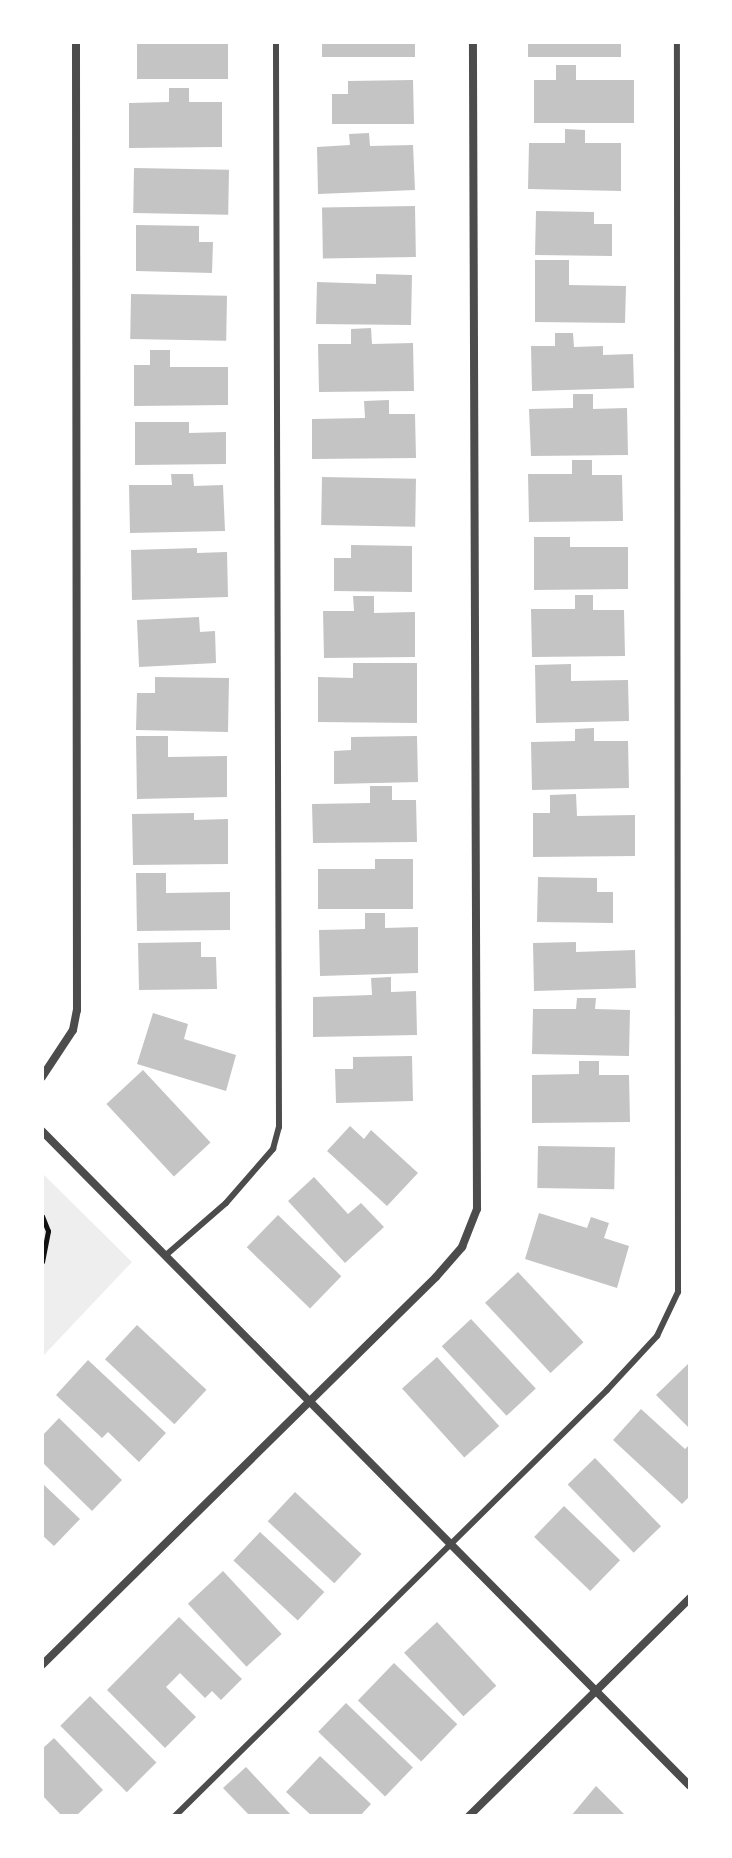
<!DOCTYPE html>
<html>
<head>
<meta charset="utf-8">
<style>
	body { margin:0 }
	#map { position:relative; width:732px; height:1858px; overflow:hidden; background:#fff; font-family:"IBM Plex Sans",sans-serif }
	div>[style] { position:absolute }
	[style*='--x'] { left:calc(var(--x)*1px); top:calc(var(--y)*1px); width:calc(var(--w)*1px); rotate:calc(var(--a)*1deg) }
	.green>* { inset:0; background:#eee }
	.building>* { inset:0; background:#c4c4c4; transform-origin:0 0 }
	.path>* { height:5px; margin:-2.5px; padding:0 2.5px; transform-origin:2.5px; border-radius:2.5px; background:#111 }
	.service>* { height:6px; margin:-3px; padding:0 3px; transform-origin:3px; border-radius:3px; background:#4c4c4c }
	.minor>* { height:8px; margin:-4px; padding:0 4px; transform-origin:4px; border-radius:4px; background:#4c4c4c }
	span { translate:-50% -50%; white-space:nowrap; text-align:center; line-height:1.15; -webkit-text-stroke:6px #fff; paint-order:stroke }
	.frame { position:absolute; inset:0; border:44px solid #fff; pointer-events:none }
</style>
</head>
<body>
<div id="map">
	<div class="green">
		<i style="clip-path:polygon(42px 1173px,132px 1262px,42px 1357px)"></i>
	</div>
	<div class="building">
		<i style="left:137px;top:42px;width:91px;height:37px"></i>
		<i style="left:322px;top:42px;width:93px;height:15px"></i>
		<i style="left:528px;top:42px;width:93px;height:15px"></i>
		<i style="clip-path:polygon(556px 65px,576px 65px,576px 80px,634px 80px,634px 123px,534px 123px,534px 80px,556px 80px)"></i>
		<i style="clip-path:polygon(413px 80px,414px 124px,332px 124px,332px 94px,348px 94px,348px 81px)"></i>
		<i style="clip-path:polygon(169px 88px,189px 88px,189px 102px,222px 102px,222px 147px,129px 148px,129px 103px,169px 102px)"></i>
		<i style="clip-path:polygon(565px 129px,585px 130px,585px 143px,621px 143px,621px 191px,528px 189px,529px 143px,565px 143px)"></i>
		<i style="clip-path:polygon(369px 133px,370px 146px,413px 145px,415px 190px,318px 194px,317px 147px,350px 145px,349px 134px)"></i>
		<i style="left:134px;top:168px;width:95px;height:45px;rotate:1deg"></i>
		<i style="left:415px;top:206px;width:51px;height:93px;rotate:89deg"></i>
		<i style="clip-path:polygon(536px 211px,594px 212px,594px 224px,612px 224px,612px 256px,535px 255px)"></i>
		<i style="clip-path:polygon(136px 225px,199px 226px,199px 242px,213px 242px,212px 273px,136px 271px)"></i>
		<i style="clip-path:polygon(535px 260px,569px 260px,569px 285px,626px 286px,625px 323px,535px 322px)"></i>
		<i style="clip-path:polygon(376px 274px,412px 275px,411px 325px,316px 324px,317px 282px,376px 284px)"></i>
		<i style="left:131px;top:294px;width:96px;height:45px;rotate:1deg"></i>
		<i style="clip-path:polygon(371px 328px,372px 344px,413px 343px,414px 391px,319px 392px,318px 344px,351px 344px,351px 329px)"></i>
		<i style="clip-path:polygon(555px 333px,573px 333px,574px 347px,603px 346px,603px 355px,633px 354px,634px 388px,532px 391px,531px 346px,555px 346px)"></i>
		<i style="clip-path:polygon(150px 350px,170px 350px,170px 367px,228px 367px,228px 405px,134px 406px,134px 365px,150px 365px)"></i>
		<i style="clip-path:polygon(573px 394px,593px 394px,593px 409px,627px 408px,628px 455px,531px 456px,529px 409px,573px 408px)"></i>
		<i style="clip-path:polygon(389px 400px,389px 414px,415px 414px,416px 458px,312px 459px,312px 419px,365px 418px,364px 401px)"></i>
		<i style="clip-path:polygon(135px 422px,189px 422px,189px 433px,226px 432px,226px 464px,135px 465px)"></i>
		<i style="clip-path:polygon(572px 460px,592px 460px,592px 475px,622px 475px,623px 521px,529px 522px,528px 474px,572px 474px)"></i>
		<i style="clip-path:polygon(171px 474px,193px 474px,194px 486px,223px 485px,225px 531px,130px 533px,129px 485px,172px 485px)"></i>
		<i style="left:322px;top:477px;width:94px;height:48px;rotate:1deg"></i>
		<i style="clip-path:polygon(534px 537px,570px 537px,570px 547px,628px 547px,628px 589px,534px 590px)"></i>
		<i style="clip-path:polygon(351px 545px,412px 546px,412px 592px,334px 591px,334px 558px,351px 558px)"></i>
		<i style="clip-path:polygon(197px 548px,197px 553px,227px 552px,228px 597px,132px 600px,131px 550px)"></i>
		<i style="clip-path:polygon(575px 595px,593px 595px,593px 610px,624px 610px,625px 656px,532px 657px,531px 609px,575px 609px)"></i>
		<i style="clip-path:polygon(353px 596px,374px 596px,374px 613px,415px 612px,415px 657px,324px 658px,323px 611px,354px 611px)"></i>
		<i style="clip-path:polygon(199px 617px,200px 632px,215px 631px,216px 663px,139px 667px,137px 620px)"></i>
		<i style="clip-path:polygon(353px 663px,417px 663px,417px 723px,318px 722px,318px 677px,353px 678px)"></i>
		<i style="clip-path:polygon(571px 664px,571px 681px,628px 680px,629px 721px,536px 723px,535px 665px)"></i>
		<i style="clip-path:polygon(155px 677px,229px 678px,228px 732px,136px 730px,137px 693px,155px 693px)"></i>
		<i style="clip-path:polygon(594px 728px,594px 741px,628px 741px,629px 788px,532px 790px,531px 742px,575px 741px,575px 729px)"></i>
		<i style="clip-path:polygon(136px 736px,168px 736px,168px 757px,227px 756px,227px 797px,137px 799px)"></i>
		<i style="clip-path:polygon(417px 736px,418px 782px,334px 784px,334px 751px,351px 750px,351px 737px)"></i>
		<i style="clip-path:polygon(370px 786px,392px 786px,392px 800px,416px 800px,417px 842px,313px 843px,312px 804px,370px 803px)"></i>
		<i style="clip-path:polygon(576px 794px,577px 816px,635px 815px,635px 856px,533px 857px,533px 813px,550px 813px,550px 795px)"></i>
		<i style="clip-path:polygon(194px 813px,194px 820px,228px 819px,228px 864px,133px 865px,132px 814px)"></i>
		<i style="clip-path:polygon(375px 859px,413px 859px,413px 909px,318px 909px,318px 869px,375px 869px)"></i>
		<i style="clip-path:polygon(136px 873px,166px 873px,166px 893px,230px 892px,230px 930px,137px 931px)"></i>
		<i style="clip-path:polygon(538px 877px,597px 878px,597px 892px,613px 892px,613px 923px,537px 922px)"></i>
		<i style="clip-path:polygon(365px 913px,385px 913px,385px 928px,418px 927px,418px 973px,320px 976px,319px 930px,365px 929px)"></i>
		<i style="clip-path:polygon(201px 942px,201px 957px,216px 957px,217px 989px,139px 990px,138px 943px)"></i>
		<i style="clip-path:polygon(576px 942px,576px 952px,635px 950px,636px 988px,534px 991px,533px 943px)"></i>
		<i style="clip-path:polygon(391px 977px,391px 992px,416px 991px,417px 1035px,313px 1037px,313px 997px,372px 995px,371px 978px)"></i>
		<i style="clip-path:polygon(577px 998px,596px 998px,595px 1009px,630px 1010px,629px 1056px,532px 1054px,533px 1009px,576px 1009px)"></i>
		<i style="clip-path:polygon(153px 1013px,188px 1024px,184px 1039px,236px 1055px,226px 1091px,137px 1064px)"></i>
		<i style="clip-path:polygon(412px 1056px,413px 1101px,336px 1103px,335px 1069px,353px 1069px,353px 1057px)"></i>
		<i style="clip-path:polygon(579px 1061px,599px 1061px,599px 1075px,629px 1075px,630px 1122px,532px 1123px,532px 1075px,579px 1074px)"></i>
		<i style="left:143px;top:1070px;width:99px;height:50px;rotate:47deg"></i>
		<i style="clip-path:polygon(350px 1126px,364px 1139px,371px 1130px,418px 1173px,387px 1206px,327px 1151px)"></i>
		<i style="left:538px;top:1146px;width:77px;height:42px;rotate:1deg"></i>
		<i style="clip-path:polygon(314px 1177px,348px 1214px,361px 1203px,384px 1227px,345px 1263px,288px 1201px)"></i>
		<i style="clip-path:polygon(539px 1213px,587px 1228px,591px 1217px,609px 1223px,604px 1238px,629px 1246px,617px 1288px,525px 1259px)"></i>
		<i style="left:278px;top:1215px;width:88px;height:45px;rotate:44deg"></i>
		<i style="left:518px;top:1272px;width:96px;height:45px;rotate:47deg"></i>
		<i style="left:471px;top:1319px;width:95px;height:40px;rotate:47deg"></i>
		<i style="left:137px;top:1325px;width:95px;height:47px;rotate:43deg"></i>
		<i style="left:437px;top:1357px;width:93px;height:47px;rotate:48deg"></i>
		<i style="clip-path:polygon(88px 1360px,166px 1433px,139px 1462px,108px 1432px,102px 1438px,56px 1395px)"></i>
		<i style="clip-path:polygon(690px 1362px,690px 1429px,656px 1395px)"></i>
		<i style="clip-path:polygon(641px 1409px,685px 1449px,690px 1444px,690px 1496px,682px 1504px,613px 1440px)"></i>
		<i style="clip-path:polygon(59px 1418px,122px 1480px,92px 1511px,42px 1462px,42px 1436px)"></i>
		<i style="left:595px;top:1458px;width:95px;height:38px;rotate:46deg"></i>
		<i style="clip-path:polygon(42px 1483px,80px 1519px,54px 1546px,42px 1535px)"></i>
		<i style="left:295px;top:1492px;width:91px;height:40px;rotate:43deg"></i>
		<i style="left:564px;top:1506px;width:78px;height:43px;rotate:44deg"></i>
		<i style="left:260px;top:1532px;width:88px;height:39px;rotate:43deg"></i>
		<i style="left:223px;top:1571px;width:86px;height:48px;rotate:47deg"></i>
		<i style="clip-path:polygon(179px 1617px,242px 1679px,221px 1700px,212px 1691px,205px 1698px,180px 1673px,166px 1687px,196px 1717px,165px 1748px,107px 1690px)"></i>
		<i style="left:437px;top:1622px;width:87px;height:45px;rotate:47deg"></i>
		<i style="left:394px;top:1663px;width:88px;height:52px;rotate:44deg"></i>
		<i style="left:90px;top:1696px;width:94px;height:42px;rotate:45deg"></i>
		<i style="left:346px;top:1703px;width:93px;height:40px;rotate:44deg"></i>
		<i style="clip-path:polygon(54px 1738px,103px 1790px,76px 1816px,62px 1816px,42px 1795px,42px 1749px)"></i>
		<i style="clip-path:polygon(320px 1756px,371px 1804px,360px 1816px,312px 1816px,286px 1792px)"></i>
		<i style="clip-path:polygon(246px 1767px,292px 1816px,250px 1816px,223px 1788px)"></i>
		<i style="clip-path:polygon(596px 1786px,626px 1816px,571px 1816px)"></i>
	</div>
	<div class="path">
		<i style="--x:42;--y:1216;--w:16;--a:68"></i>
		<i style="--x:48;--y:1231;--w:31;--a:101"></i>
	</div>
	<div class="service">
		<i style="--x:166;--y:1255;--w:79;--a:-40.9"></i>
		<i style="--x:226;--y:1203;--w:72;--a:-49"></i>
		<i style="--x:273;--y:1149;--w:23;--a:-75"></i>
		<i style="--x:279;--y:1127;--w:1085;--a:-90.16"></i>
		<i style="--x:175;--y:1816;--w:607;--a:-44.6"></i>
		<i style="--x:607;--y:1390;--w:74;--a:-47.2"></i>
		<i style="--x:657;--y:1336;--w:49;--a:-64.5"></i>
		<i style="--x:678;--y:1292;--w:1250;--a:-90.05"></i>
	</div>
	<div class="minor">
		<i style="--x:42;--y:1077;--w:56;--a:-56.6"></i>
		<i style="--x:73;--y:1030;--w:20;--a:-79"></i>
		<i style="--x:77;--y:1010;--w:968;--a:-90.06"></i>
		<i style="--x:42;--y:1131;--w:921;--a:45.31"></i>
		<i style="--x:42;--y:1665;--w:553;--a:-44.56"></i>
		<i style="--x:436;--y:1277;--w:40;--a:-49"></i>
		<i style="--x:462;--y:1247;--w:41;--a:-68.5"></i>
		<i style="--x:477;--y:1209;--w:1167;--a:-90.2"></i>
		<i style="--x:469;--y:1816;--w:310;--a:-44.6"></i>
	</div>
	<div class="frame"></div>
</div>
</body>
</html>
